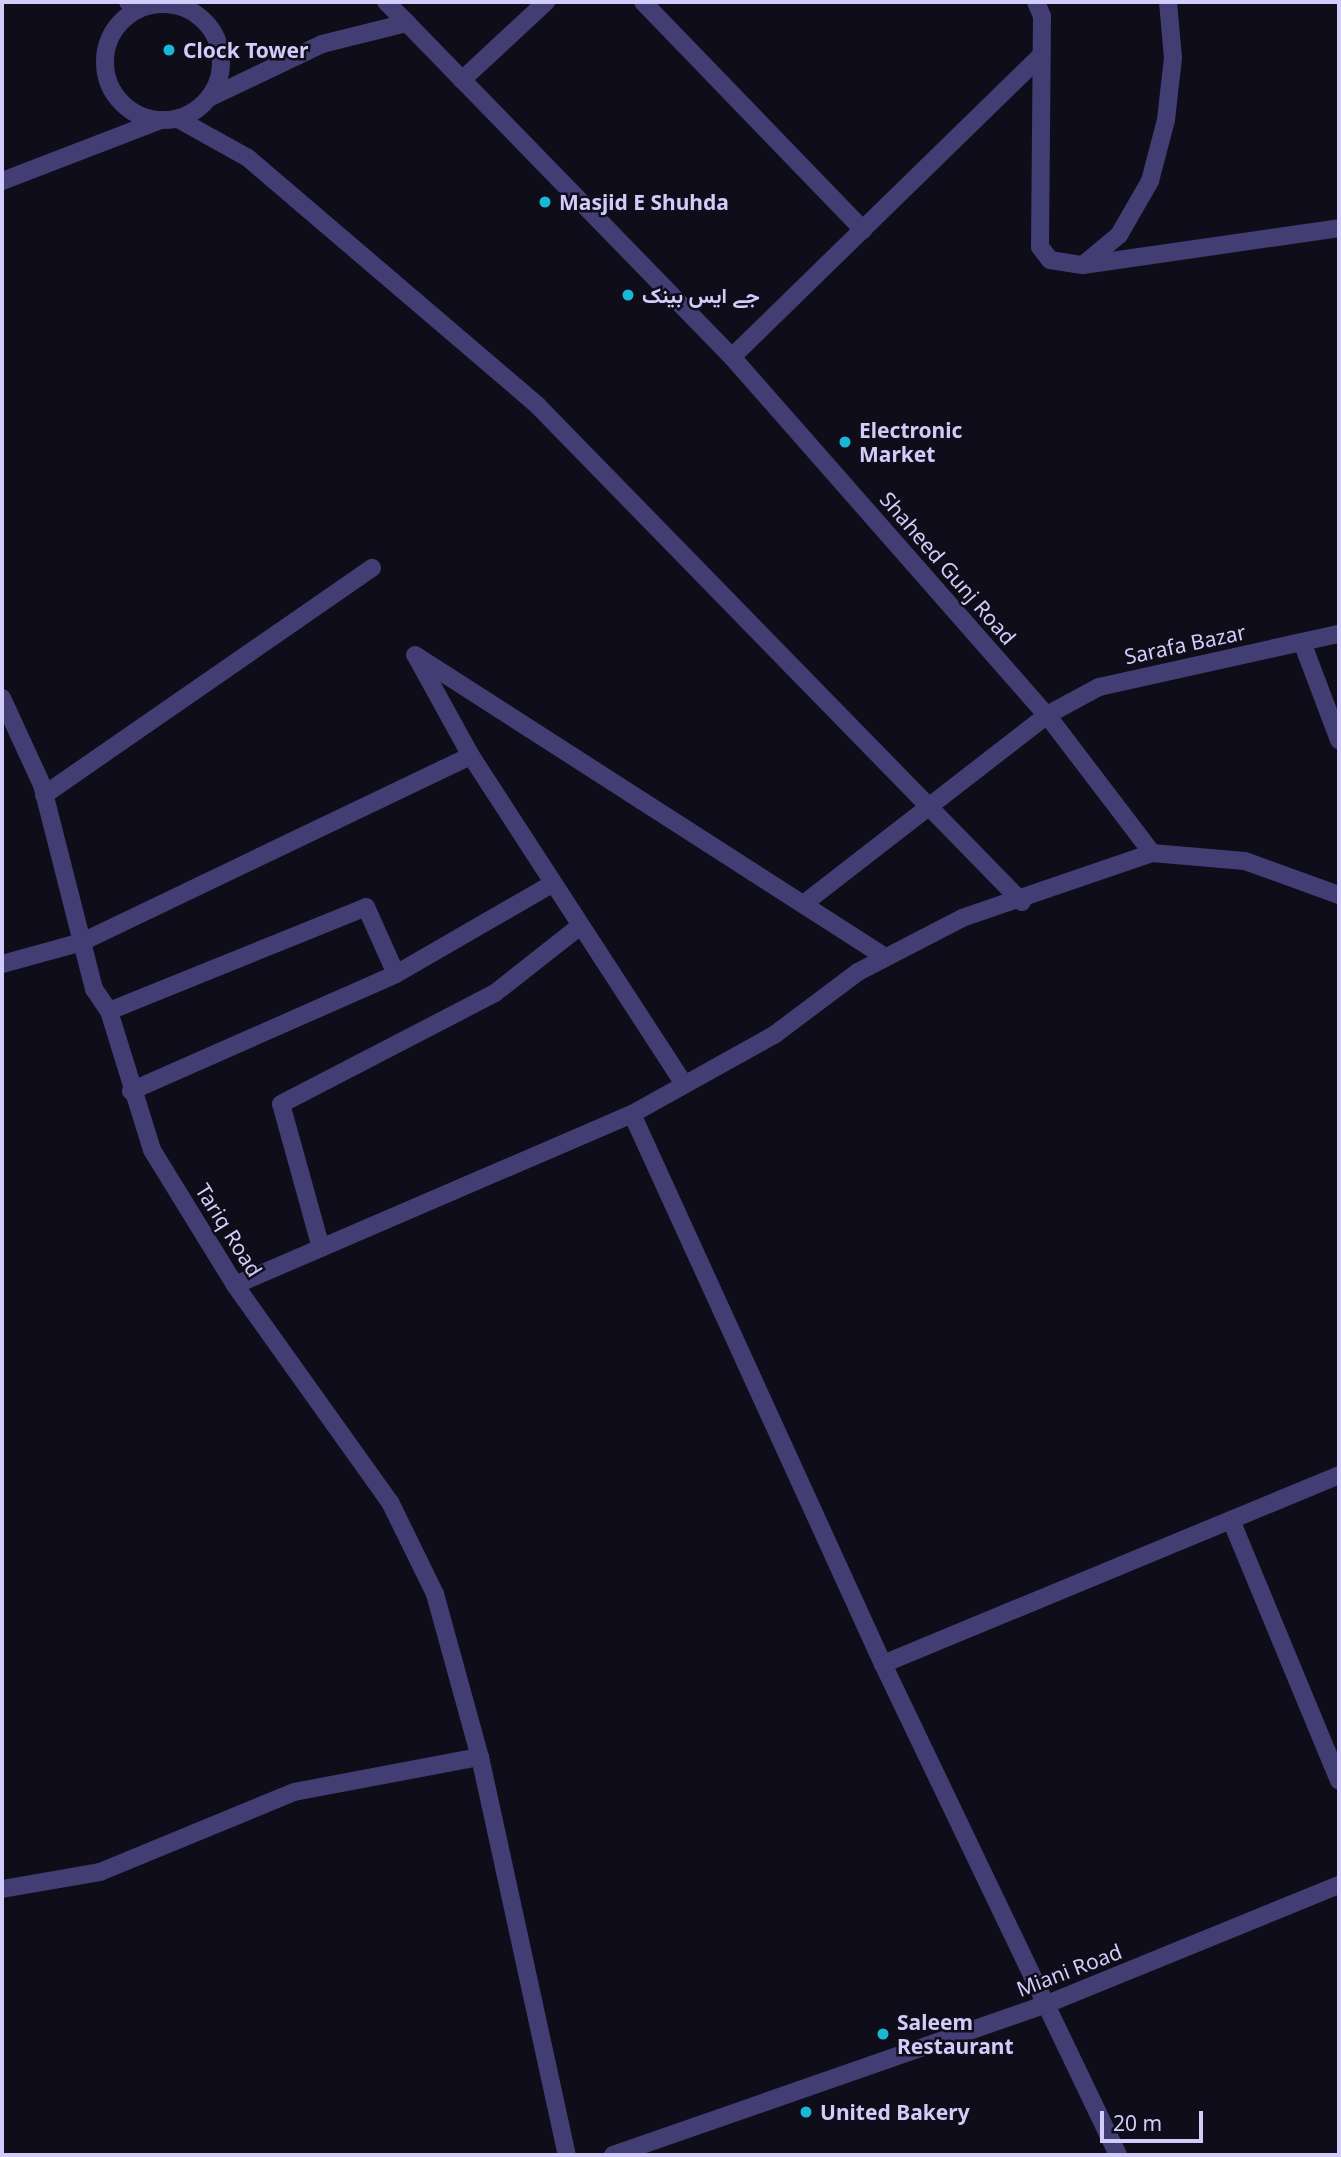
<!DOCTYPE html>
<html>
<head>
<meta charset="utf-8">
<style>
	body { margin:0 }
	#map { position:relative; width:1341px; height:2157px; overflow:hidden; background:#100d1a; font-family:"Noto Sans",Vazirmatn,sans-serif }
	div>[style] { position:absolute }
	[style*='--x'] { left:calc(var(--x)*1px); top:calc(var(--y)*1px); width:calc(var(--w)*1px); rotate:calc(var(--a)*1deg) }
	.minor>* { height:18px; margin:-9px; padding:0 9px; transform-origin:9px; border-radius:9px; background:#423d73 }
	.tertiary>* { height:18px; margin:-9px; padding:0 9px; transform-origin:9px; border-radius:9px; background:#423d73 }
	.tertiary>.ring { margin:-9px; padding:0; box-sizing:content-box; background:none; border:18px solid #423d73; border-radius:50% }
	.dots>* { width:19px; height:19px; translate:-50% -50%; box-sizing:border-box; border:4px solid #100d1a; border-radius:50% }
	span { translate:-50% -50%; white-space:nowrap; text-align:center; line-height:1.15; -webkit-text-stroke:5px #100d1a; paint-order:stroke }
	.poi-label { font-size:21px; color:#d3cbf9; font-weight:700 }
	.left { translate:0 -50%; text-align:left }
	.street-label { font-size:21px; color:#d3cbf9 }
	.frame { position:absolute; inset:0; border:4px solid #d3cbf9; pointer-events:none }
	.scale { position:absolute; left:1100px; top:2111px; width:103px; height:32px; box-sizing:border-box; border:4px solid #d3cbf9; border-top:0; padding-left:9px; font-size:21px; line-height:24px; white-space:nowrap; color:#d3cbf9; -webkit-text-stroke:5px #100d1a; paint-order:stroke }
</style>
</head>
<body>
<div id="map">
	<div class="minor">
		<i style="--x:128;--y:2;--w:12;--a:42"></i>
		<i style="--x:386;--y:2;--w:30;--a:45"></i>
		<i style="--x:643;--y:2;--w:317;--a:46"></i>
		<i style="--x:462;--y:80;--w:115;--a:-42.9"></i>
		<i style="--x:209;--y:98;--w:125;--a:-25.5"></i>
		<i style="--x:322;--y:44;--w:88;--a:-13.9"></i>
		<i style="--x:407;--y:23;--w:466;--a:45.8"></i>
		<i style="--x:732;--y:357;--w:477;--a:48.7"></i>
		<i style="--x:1047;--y:715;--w:173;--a:52.7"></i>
		<i style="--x:178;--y:119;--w:80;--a:29.1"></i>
		<i style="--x:248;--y:158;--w:382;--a:40.5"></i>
		<i style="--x:538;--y:406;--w:693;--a:45.7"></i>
		<i style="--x:1083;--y:265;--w:259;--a:-8.2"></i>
		<i style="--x:732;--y:357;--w:431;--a:-44.3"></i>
		<i style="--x:1302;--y:642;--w:105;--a:69.3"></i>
		<i style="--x:415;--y:655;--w:559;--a:32.72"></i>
		<i style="--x:417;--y:658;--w:112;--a:61.1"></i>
		<i style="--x:471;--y:756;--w:389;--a:57"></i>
		<i style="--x:2;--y:698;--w:96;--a:65.3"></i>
		<i style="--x:42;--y:785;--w:211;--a:75.7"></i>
		<i style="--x:94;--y:989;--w:27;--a:56"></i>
		<i style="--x:109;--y:1011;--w:145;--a:72.8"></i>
		<i style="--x:152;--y:1150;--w:158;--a:58.4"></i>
		<i style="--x:235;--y:1285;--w:267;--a:54.5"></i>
		<i style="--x:390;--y:1502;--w:102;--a:63.9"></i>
		<i style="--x:435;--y:1594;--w:169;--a:74.6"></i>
		<i style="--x:480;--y:1757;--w:407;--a:77.7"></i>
		<i style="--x:44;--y:795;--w:399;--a:-34.7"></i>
		<i style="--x:806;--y:902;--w:305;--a:-37.8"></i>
		<i style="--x:1047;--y:715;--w:59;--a:-28.3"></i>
		<i style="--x:1099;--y:687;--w:246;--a:-12.5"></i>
		<i style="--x:2;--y:964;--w:83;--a:-15.4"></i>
		<i style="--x:82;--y:942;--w:431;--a:-25.6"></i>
		<i style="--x:109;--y:1011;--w:277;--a:-22"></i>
		<i style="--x:366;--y:907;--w:73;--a:65.9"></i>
		<i style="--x:131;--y:1091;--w:290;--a:-23.8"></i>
		<i style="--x:396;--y:974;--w:180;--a:-30"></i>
		<i style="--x:632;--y:1114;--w:605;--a:65.47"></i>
		<i style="--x:883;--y:1664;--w:544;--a:64.42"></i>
		<i style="--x:321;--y:1248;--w:149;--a:-105.5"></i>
		<i style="--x:281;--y:1104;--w:241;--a:-27.4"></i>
		<i style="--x:495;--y:993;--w:107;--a:-38.2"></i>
		<i style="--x:235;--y:1285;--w:432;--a:-23.3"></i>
		<i style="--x:632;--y:1114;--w:162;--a:-29.1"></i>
		<i style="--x:774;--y:1035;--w:105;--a:-36.9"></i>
		<i style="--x:858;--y:972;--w:117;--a:-27.4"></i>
		<i style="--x:962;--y:918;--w:201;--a:-18.9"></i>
		<i style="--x:1152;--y:853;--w:93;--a:4.9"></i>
		<i style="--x:1245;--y:861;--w:100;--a:19.9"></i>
		<i style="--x:1231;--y:1520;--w:282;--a:67.5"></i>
		<i style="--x:883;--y:1664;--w:494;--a:-22.5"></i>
		<i style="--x:2;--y:1889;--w:99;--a:-9.8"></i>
		<i style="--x:100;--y:1872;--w:210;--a:-22.4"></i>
		<i style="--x:294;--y:1792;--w:189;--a:-10.7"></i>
		<i style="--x:613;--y:2155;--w:460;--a:-19.2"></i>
		<i style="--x:1047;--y:2004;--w:315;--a:-22.2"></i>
	</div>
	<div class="tertiary">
		<i style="--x:1036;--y:2;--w:15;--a:67"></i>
		<i style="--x:1042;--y:16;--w:231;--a:90.5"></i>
		<i style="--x:1040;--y:247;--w:16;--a:52"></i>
		<i style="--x:1050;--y:260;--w:33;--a:9"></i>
		<i style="--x:1083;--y:265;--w:47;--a:-39.8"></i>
		<i style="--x:1119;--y:235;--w:62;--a:-60.1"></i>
		<i style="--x:1150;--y:181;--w:63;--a:-75.3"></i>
		<i style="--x:1166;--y:120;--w:62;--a:-83.6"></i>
		<i style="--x:1173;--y:58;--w:56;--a:-95.1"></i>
		<i class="ring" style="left:105px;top:4px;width:98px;height:98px"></i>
		<i style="--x:2;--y:181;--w:167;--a:-21"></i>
	</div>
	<div class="dots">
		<i style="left:169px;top:50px;background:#1ab8d7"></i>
		<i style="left:545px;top:202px;background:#1ab8d7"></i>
		<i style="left:628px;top:295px;background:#1ab8d7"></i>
		<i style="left:845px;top:442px;background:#1ab8d7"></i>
		<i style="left:883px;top:2034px;background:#1ab8d7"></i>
		<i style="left:806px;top:2112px;background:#1ab8d7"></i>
	</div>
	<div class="poi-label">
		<span class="left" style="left:183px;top:50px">Clock Tower</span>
		<span class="left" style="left:559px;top:202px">Masjid E Shuhda</span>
		<span class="left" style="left:642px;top:295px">جے ایس بینک</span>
		<span class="left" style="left:859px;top:442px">Electronic<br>Market</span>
		<span class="left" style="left:897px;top:2034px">Saleem<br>Restaurant</span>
		<span class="left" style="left:820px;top:2112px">United Bakery</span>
	</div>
	<div class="street-label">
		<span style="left:948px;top:568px;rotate:49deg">Shaheed Gunj Road</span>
		<span style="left:1185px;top:644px;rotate:-12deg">Sarafa Bazar</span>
		<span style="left:229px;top:1230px;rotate:58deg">Tariq Road</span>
		<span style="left:1069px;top:1970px;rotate:-21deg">Miani Road</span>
	</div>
	<div class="frame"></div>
	<div class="scale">20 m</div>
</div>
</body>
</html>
